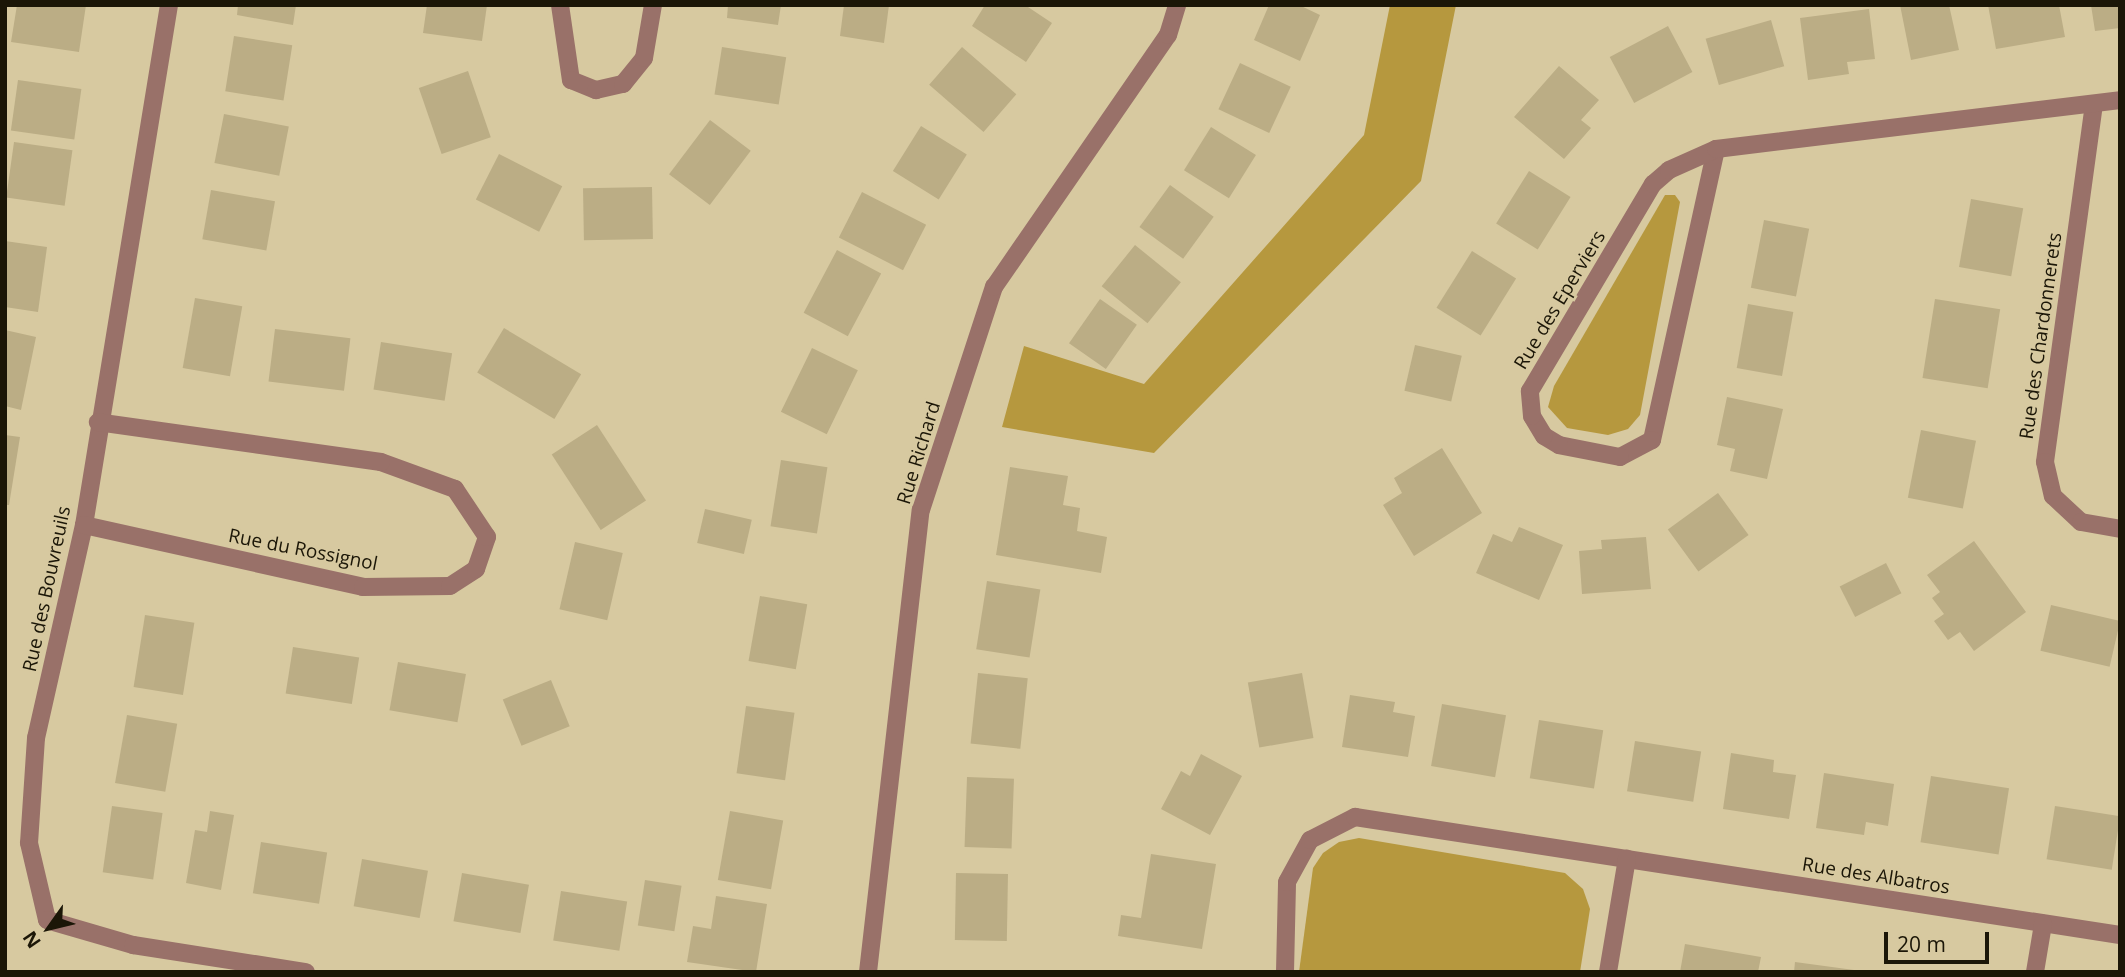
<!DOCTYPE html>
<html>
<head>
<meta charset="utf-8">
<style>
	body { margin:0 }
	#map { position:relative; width:2125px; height:977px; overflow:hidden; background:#d7c9a0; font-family:"Open Sans",sans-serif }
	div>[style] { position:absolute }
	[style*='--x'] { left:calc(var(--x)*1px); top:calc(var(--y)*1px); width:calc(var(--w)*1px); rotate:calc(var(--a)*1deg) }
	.green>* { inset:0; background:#b6983e }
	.building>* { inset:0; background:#bbad85; transform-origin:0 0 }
	.minor>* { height:18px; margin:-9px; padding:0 9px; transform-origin:9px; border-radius:9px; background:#997169 }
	span { translate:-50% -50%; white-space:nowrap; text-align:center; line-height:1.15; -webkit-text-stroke:5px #d7c9a0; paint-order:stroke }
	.street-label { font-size:19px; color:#1b1607 }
	.frame { position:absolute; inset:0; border:7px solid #1b1607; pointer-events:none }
	.north { position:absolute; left:14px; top:893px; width:70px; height:70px; -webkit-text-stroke:5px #d7c9a0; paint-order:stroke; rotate:236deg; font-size:19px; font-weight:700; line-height:28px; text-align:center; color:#1b1607 }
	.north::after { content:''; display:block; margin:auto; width:24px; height:32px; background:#1b1607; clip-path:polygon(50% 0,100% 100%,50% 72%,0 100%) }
	.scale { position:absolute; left:1884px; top:932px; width:105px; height:32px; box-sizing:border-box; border:4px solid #1b1607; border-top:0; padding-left:9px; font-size:21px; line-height:24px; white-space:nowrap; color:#1b1607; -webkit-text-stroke:5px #d7c9a0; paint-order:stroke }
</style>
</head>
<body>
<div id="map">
	<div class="green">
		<i style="clip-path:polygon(1390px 5px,1456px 5px,1421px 181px,1154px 453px,1002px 427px,1024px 346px,1144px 384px,1364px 135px)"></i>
		<i style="clip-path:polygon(1665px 195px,1675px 195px,1680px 202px,1640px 415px,1628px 429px,1608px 435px,1567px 428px,1548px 407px,1554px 386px)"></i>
		<i style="clip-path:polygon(1359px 838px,1565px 873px,1583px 889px,1590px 909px,1580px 972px,1299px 972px,1313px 868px,1323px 853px,1339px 842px)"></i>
	</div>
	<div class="building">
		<i style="clip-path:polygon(17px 5px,86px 5px,79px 52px,11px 42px)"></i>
		<i style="clip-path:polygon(238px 5px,296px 5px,293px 25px,237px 15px)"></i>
		<i style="clip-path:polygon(427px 5px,487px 5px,482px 41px,423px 33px)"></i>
		<i style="clip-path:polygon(728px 5px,781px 5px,778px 25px,727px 18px)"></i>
		<i style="clip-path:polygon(844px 5px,889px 5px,884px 43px,840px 36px)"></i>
		<i style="clip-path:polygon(985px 5px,1025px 5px,1052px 23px,1026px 62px,972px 26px)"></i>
		<i style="clip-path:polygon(1269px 5px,1299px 5px,1320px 15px,1300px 61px,1254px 40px)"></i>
		<i style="clip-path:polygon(1900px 5px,1949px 5px,1959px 50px,1911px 60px)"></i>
		<i style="clip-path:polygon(1988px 5px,2059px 5px,2065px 37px,1996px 49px)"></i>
		<i style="clip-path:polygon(2091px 5px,2120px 5px,2120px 28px,2095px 31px)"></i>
		<i style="clip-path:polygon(1869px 9px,1875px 59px,1847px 62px,1849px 74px,1808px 80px,1800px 18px)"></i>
		<i style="left:1771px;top:20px;width:48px;height:68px;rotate:74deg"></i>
		<i style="left:1668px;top:26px;width:52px;height:66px;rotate:62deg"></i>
		<i style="left:234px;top:36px;width:59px;height:56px;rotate:9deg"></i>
		<i style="left:722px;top:47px;width:65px;height:48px;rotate:9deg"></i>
		<i style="left:962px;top:47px;width:72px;height:50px;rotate:41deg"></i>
		<i style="left:1240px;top:63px;width:56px;height:51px;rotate:25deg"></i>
		<i style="clip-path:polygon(1559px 66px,1599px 100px,1581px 120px,1591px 128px,1564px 159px,1514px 117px)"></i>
		<i style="left:468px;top:71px;width:70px;height:52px;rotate:71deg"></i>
		<i style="left:18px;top:80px;width:64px;height:51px;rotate:8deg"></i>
		<i style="left:224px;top:114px;width:66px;height:50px;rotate:11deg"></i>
		<i style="left:710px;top:120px;width:51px;height:68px;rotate:37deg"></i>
		<i style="left:921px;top:126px;width:54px;height:53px;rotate:32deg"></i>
		<i style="left:1211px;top:127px;width:53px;height:51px;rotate:32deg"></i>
		<i style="left:14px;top:142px;width:59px;height:56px;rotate:8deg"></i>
		<i style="left:499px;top:154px;width:71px;height:51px;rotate:27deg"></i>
		<i style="left:1529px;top:171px;width:49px;height:62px;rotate:32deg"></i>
		<i style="left:1170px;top:185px;width:54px;height:52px;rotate:36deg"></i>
		<i style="left:652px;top:187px;width:52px;height:69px;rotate:89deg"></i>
		<i style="left:211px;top:190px;width:65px;height:50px;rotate:10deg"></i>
		<i style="left:862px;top:192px;width:72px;height:51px;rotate:27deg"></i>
		<i style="left:1971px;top:199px;width:53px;height:69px;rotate:10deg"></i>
		<i style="left:1764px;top:220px;width:46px;height:69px;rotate:11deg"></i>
		<i style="clip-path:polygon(5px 241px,47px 247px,38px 312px,5px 307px)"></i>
		<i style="left:1135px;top:245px;width:59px;height:53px;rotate:39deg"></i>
		<i style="left:837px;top:250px;width:50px;height:71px;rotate:28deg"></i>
		<i style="left:1472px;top:251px;width:52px;height:67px;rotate:32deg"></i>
		<i style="left:195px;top:298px;width:48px;height:71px;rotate:10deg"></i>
		<i style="left:1100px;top:299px;width:45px;height:54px;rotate:35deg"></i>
		<i style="left:1935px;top:299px;width:66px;height:80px;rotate:9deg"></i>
		<i style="left:1748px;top:304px;width:46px;height:65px;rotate:10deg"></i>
		<i style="left:504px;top:328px;width:90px;height:52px;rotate:31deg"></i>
		<i style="left:275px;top:329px;width:76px;height:53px;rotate:7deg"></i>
		<i style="clip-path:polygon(5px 330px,36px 337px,21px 410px,5px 406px)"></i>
		<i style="left:381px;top:342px;width:72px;height:48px;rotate:9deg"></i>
		<i style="left:1415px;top:345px;width:48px;height:47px;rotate:13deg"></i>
		<i style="left:812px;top:348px;width:51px;height:71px;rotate:26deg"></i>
		<i style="clip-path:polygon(1727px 397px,1783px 409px,1767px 479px,1730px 471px,1735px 449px,1717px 445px)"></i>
		<i style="left:597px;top:425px;width:90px;height:54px;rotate:57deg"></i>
		<i style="left:1921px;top:430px;width:56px;height:69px;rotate:11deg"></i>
		<i style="clip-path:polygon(5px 435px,20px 437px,9px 505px,5px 505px)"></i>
		<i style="clip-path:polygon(1442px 448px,1482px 513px,1414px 556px,1383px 505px,1402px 493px,1394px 478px)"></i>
		<i style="left:781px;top:460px;width:47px;height:67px;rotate:9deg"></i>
		<i style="clip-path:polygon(1010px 467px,1068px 476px,1063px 505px,1080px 508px,1077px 531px,1107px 537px,1101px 573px,996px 555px)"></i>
		<i style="left:1718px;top:493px;width:52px;height:62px;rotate:54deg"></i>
		<i style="left:705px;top:509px;width:48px;height:35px;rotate:13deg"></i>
		<i style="clip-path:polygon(1519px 527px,1563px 545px,1539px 600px,1476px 573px,1493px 534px,1512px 542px)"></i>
		<i style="clip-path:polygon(1646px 537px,1651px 589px,1582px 594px,1579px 551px,1602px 549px,1601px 540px)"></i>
		<i style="clip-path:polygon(1974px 541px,2026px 612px,1974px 651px,1960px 632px,1948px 640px,1934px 621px,1944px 614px,1932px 598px,1940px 592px,1927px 575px)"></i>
		<i style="left:575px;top:542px;width:49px;height:69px;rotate:13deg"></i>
		<i style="left:1886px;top:563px;width:34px;height:52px;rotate:63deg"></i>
		<i style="left:987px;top:581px;width:54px;height:69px;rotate:9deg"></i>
		<i style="left:760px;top:596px;width:48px;height:66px;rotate:10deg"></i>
		<i style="left:2051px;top:605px;width:71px;height:47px;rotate:13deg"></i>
		<i style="left:145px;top:615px;width:50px;height:73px;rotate:9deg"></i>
		<i style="left:293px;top:647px;width:67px;height:47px;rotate:9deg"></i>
		<i style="left:398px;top:662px;width:69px;height:49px;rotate:10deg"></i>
		<i style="left:978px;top:673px;width:50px;height:71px;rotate:6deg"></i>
		<i style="left:1302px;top:673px;width:66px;height:55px;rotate:80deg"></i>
		<i style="left:551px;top:680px;width:50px;height:52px;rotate:68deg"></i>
		<i style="clip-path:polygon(1350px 695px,1395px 702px,1393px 712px,1415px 716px,1408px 757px,1342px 747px)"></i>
		<i style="left:1442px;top:704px;width:65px;height:63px;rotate:10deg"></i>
		<i style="left:746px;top:706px;width:49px;height:68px;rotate:8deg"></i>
		<i style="left:127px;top:715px;width:51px;height:69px;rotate:10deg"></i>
		<i style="left:1539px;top:720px;width:65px;height:59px;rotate:9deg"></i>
		<i style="left:1635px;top:741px;width:67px;height:51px;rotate:9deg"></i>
		<i style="clip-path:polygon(1731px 753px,1774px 760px,1773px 772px,1796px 775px,1789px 819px,1723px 809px)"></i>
		<i style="clip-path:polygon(1201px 754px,1242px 776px,1210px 835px,1161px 809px,1181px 771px,1190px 776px)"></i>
		<i style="clip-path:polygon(1824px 773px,1894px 784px,1888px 826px,1866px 822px,1864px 835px,1816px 828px)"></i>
		<i style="left:1931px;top:776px;width:79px;height:67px;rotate:9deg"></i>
		<i style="left:967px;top:777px;width:47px;height:70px;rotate:2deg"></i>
		<i style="left:112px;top:806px;width:51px;height:67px;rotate:8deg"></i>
		<i style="left:2055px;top:806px;width:66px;height:54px;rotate:9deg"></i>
		<i style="clip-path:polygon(210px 811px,234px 815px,221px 890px,186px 883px,195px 830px,207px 832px)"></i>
		<i style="left:730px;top:811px;width:54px;height:70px;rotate:10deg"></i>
		<i style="left:261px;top:842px;width:67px;height:52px;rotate:9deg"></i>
		<i style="clip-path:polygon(1151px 854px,1216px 864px,1202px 949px,1118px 936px,1121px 915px,1141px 918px)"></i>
		<i style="left:362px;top:859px;width:67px;height:48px;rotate:10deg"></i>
		<i style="left:462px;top:873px;width:68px;height:49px;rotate:10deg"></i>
		<i style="left:956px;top:873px;width:52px;height:67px;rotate:1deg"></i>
		<i style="left:645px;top:880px;width:37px;height:46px;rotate:9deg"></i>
		<i style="left:561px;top:891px;width:67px;height:50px;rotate:9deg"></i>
		<i style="clip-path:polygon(716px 896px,767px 904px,756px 972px,687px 962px,693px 926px,711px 929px)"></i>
		<i style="clip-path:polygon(1685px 944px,1761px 957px,1758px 972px,1680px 972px)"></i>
		<i style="clip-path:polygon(1795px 962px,1854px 970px,1854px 972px,1794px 972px)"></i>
	</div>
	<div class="minor">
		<i style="--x:169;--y:5;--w:527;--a:99.28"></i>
		<i style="--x:84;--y:525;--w:218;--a:102.7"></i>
		<i style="--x:36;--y:738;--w:105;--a:93.8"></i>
		<i style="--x:29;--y:843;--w:79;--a:76.8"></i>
		<i style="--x:47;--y:920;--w:90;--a:16.2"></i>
		<i style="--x:133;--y:945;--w:175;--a:8.9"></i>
		<i style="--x:560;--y:5;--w:76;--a:81.7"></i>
		<i style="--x:571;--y:80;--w:27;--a:22"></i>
		<i style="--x:596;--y:90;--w:28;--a:-13"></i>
		<i style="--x:623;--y:84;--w:33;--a:-51"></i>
		<i style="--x:644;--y:58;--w:54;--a:-80.4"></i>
		<i style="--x:2094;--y:104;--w:361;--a:97.8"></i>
		<i style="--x:2045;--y:462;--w:35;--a:77"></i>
		<i style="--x:2053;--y:496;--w:38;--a:43"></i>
		<i style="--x:2081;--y:522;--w:40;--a:10"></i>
		<i style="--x:1716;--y:149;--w:298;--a:102.4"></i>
		<i style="--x:1652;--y:440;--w:36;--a:152"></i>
		<i style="--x:1620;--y:457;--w:62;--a:-168.9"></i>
		<i style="--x:1559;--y:445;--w:17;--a:-149"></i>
		<i style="--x:1544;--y:436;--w:23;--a:-121"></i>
		<i style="--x:1532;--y:416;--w:25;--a:-95"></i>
		<i style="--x:1530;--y:391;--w:241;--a:-59.3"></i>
		<i style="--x:1653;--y:184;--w:21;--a:-41"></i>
		<i style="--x:1669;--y:170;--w:51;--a:-24.1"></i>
		<i style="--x:1716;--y:149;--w:407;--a:-6.9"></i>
		<i style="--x:84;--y:525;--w:286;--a:12.5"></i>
		<i style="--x:363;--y:587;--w:87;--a:-0.7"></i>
		<i style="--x:450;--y:586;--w:31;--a:-33"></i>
		<i style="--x:476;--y:569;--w:34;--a:-71"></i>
		<i style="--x:487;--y:537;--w:58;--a:-123.7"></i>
		<i style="--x:455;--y:489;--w:79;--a:-160"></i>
		<i style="--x:381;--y:462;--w:286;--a:-172"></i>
		<i style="--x:868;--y:972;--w:465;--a:-83.5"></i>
		<i style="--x:921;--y:510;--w:235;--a:-71.9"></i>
		<i style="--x:994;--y:287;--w:306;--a:-55.4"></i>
		<i style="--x:1168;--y:35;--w:31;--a:-73"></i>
		<i style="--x:1285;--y:972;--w:90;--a:-88.7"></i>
		<i style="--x:1287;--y:882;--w:48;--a:-61.3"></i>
		<i style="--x:1310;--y:840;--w:51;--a:-27.1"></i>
		<i style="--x:1355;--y:817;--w:774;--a:8.77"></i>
		<i style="--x:1608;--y:972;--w:115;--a:-80.5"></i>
		<i style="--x:2035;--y:972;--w:49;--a:-80.5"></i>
	</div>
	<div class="street-label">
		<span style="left:1560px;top:300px;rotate:-59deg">Rue des Eperviers</span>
		<span style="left:2041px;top:336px;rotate:-82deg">Rue des Chardonnerets</span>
		<span style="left:919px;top:453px;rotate:-73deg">Rue Richard</span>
		<span style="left:303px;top:550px;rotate:11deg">Rue du Rossignol</span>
		<span style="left:47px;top:589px;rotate:-78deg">Rue des Bouvreuils</span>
		<span style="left:1876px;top:876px;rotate:9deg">Rue des Albatros</span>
	</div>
	<div class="frame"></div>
	<div class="north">N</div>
	<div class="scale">20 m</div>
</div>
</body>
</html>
